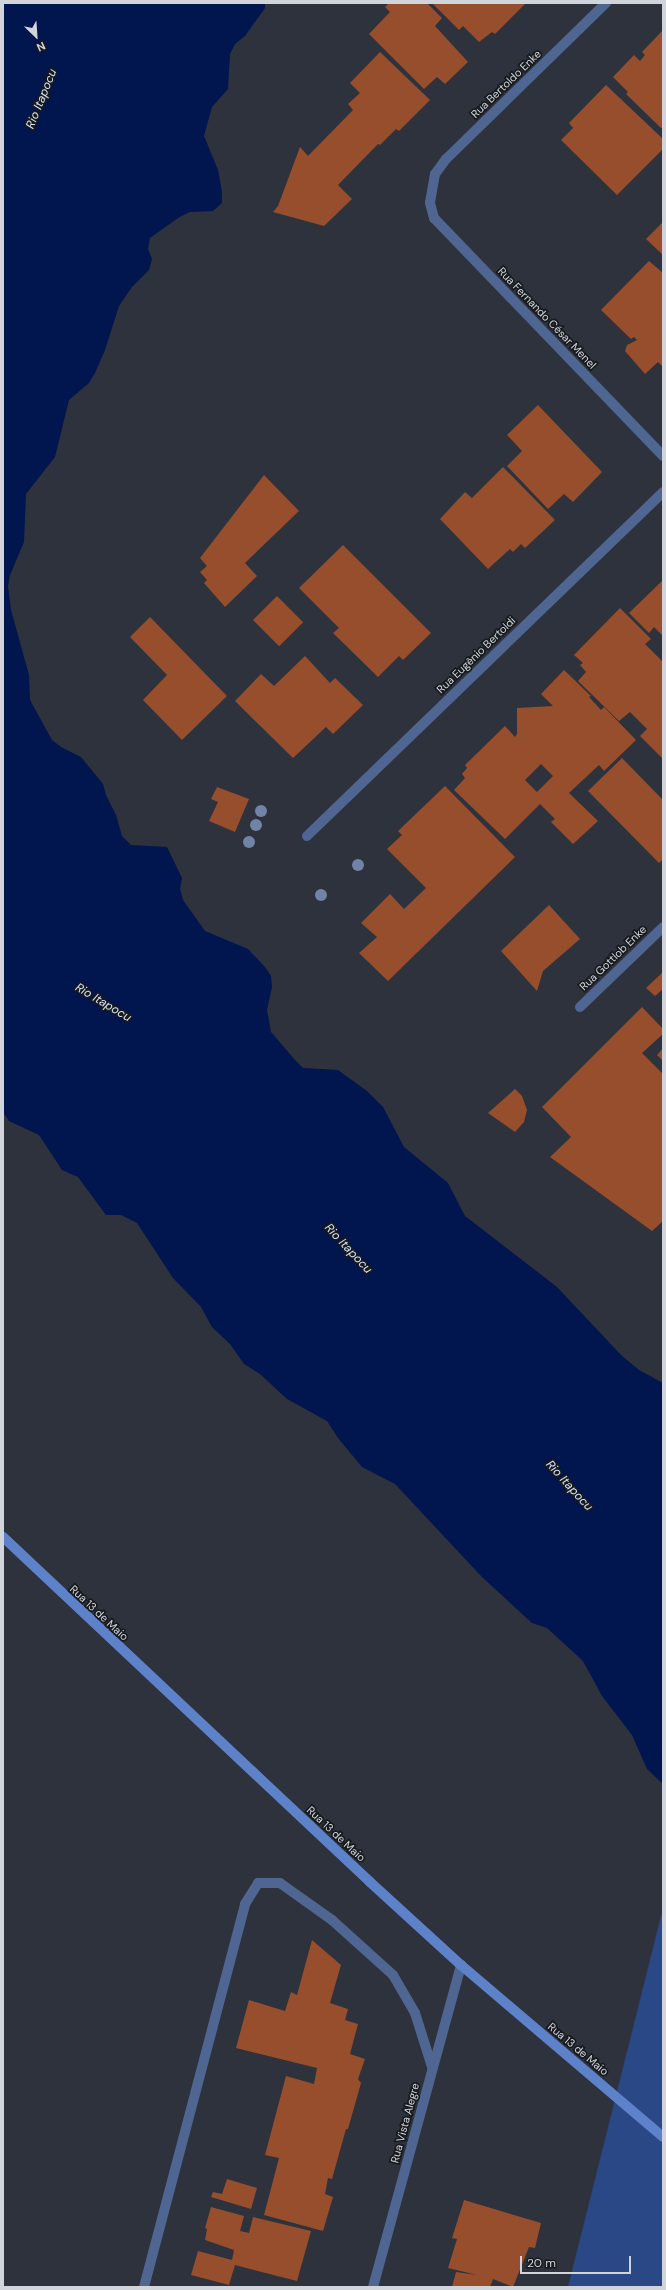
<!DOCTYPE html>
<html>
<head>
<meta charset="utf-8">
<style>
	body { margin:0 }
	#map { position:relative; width:666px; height:2290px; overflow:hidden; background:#2d323c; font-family:"DM Sans",sans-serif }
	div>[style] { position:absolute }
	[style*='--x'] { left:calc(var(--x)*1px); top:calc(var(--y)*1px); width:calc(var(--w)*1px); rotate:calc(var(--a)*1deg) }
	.green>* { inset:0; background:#2a4885 }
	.water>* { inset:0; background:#01154f }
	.building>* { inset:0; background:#974e2c; transform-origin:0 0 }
	.lane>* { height:10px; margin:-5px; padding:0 5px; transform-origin:5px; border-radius:5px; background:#4f6693 }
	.street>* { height:10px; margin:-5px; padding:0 5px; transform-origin:5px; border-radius:5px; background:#4f6693 }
	.secondary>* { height:10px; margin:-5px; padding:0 5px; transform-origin:5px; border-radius:5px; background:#5e82c9 }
	.trees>* { width:12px; height:12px; margin:-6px; border-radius:50%; background:#7183a6 }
	span { translate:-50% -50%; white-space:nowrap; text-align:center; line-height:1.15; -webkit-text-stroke:3.5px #171a1e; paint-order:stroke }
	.street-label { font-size:11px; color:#d1d4da }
	.water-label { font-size:12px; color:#d8e3f5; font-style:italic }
	.frame { position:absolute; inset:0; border:4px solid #d1d4da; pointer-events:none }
	.north { position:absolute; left:16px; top:16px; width:40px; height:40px; -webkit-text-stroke:3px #171a1e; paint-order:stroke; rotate:155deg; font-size:11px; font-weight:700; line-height:16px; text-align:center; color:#d1d4da }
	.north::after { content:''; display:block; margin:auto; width:14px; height:18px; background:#d1d4da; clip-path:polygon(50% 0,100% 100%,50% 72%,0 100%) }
	.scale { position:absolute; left:520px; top:2256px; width:111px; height:18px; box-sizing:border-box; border:2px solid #d1d4da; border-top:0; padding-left:5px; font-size:12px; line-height:14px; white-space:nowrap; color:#d1d4da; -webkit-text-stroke:3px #171a1e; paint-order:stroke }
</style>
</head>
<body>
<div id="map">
	<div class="green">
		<i style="clip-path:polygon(663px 1908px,663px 2287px,568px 2287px)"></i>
	</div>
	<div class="water">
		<i style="clip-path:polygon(3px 3px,265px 3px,265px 8px,245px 36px,235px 44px,230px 54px,228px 89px,212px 107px,204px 136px,218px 170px,222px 192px,222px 203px,213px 211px,190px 212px,178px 218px,150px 238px,148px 249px,152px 259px,149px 270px,132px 287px,119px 306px,105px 350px,95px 373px,89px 383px,69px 400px,55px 457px,26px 494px,24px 542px,10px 575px,8px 586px,11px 610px,29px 675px,30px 700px,52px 740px,61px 747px,81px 757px,103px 784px,106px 795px,116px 815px,122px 836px,131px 845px,167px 847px,182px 878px,180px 889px,183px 900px,205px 931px,248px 949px,265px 967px,271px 976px,272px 987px,267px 1010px,271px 1032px,295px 1060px,303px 1068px,338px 1070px,367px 1091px,383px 1107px,404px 1147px,448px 1183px,465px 1216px,557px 1287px,621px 1355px,639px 1370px,663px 1383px,663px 1784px,647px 1769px,632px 1735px,602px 1696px,583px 1661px,547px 1628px,532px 1623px,482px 1577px,395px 1484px,362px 1467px,338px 1438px,327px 1421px,287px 1399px,260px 1374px,244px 1364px,230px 1344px,212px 1327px,201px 1307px,173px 1278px,137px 1223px,121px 1215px,106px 1215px,78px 1177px,62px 1170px,39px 1135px,9px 1121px,3px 1112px)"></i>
	</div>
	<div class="building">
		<i style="clip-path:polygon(389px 3px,427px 3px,442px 18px,435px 26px,468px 62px,445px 84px,437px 77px,424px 89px,369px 34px,390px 12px,385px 7px)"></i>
		<i style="clip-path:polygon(432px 3px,526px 3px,495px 34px,492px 32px,479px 42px,463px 26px,459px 30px)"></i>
		<i style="clip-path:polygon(663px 30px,663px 127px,661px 128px,626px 94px,628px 92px,613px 77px,634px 55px,640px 61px,645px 55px,642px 52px)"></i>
		<i style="clip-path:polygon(380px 52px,430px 100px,399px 131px,396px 129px,380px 145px,378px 144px,338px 185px,352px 199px,324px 226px,273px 212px,278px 206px,300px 147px,308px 156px,353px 110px,348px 104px,360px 93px,350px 83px)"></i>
		<i style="clip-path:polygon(606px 85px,663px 139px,663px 149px,617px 195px,561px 140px,573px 128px,569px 123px)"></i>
		<i style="clip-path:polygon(663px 222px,663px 255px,646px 239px)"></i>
		<i style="clip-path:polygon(649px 261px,663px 273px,663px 367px,658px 362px,645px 374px,625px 351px,627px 345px,637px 340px,634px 337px,631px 339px,601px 310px)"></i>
		<i style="clip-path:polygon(538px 405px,602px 472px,573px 502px,564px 494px,548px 509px,507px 466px,522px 451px,507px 435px)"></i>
		<i style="clip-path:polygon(503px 467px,555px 520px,525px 548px,521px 544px,513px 552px,510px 549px,488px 569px,440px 519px,465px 492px,472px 498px)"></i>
		<i style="clip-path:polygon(264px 475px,299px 511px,245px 563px,257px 576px,225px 607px,204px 583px,207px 580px,200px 572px,207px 566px,200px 558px)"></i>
		<i style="clip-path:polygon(343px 545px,431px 633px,403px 660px,399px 656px,378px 677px,333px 633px,339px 628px,299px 588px)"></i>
		<i style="clip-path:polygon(663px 580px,663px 636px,654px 627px,649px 633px,629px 613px)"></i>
		<i style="left:277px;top:596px;width:37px;height:34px;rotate:45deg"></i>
		<i style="clip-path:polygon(620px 608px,651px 639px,645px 644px,663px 662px,663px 759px,640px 736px,647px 729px,630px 712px,619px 721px,578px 681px,586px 672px,580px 665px,583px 663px,574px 655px)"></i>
		<i style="clip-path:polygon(150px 617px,227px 696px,182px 740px,143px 700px,167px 675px,130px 637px)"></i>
		<i style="clip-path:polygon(305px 656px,330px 683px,335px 678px,363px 705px,333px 734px,326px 727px,293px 758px,235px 701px,261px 674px,274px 686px)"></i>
		<i style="clip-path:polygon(evenodd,564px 670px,591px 696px,589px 697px,601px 710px,604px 707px,636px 740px,604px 771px,599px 765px,569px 793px,598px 821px,573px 844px,551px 822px,555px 819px,540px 804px,505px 839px,454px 790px,465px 778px,462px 774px,467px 768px,465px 765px,505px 726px,515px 737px,517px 734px,517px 708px,553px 706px,541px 694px,564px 670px,541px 764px,553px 776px,537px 792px,525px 780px,541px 764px)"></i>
		<i style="clip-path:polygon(622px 758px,663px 800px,663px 859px,659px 863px,588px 791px)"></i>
		<i style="clip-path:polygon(445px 786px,515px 857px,388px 981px,359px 953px,377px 937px,361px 923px,390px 894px,404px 909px,426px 888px,387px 849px,402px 835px,398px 831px)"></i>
		<i style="clip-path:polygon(217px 787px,249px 799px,235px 832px,209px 821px,218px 802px,211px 799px)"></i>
		<i style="clip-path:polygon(549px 905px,580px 939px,543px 971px,537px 991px,501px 951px)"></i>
		<i style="clip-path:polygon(663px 972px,663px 989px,655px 996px,646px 988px)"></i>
		<i style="clip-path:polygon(642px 1007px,663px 1029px,663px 1034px,642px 1053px,663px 1074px,663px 1221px,652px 1231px,550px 1157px,571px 1137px,542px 1107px)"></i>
		<i style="clip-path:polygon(663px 1048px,663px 1061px,657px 1055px)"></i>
		<i style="clip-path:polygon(515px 1089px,522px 1096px,527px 1110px,524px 1122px,515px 1132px,488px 1113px)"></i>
		<i style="clip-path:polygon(312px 1940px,341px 1965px,330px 2003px,348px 2009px,345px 2020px,358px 2024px,350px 2054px,365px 2059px,358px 2079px,361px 2083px,348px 2129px,346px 2129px,332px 2179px,328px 2178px,325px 2194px,333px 2197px,323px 2231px,264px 2215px,279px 2158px,265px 2155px,286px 2076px,314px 2084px,317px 2068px,236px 2048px,249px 2000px,285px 2011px,291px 1992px,297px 1995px)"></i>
		<i style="clip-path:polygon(227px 2179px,257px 2188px,251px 2209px,211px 2197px,213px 2192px,222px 2194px)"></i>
		<i style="clip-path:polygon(464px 2200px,541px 2223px,535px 2248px,529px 2247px,513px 2287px,493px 2279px,490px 2287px,452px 2287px,456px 2272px,477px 2275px,448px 2268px,457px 2239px,452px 2238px)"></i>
		<i style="clip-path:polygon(211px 2207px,244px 2216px,240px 2231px,249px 2233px,253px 2217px,311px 2231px,297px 2281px,235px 2265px,229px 2285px,191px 2275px,198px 2251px,232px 2260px,234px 2250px,205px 2240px,207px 2229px,205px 2228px)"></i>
	</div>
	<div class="lane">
		<i style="--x:144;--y:2287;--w:396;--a:-75.2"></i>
		<i style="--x:245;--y:1904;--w:25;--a:-58"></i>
		<i style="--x:258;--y:1883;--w:22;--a:0"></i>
		<i style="--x:280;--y:1883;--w:64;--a:35.4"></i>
		<i style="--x:332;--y:1920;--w:82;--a:42"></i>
		<i style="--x:393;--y:1975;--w:44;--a:59.9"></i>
		<i style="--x:415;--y:2013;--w:57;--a:72.5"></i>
	</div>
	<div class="street">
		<i style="--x:606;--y:3;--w:223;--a:135.7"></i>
		<i style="--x:446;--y:159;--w:19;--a:126"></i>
		<i style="--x:435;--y:174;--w:29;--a:100"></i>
		<i style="--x:430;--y:203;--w:16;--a:75"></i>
		<i style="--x:434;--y:218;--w:330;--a:46.1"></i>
		<i style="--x:307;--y:836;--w:495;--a:-44"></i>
		<i style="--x:580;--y:1007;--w:115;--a:-43.9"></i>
		<i style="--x:373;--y:2287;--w:334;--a:-74.7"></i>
	</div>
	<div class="secondary">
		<i style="--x:3;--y:1537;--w:504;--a:43.23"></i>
		<i style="--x:370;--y:1882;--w:123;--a:42.4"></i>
		<i style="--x:461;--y:1965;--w:265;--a:40.4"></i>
	</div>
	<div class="trees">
		<i style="left:261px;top:811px"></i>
		<i style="left:256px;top:825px"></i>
		<i style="left:249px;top:842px"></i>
		<i style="left:358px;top:865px"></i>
		<i style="left:321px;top:895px"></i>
	</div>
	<div class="street-label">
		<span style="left:506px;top:84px;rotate:-44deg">Rua Bertoldo Enke</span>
		<span style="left:547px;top:318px;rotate:46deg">Rua Fernando César Menel</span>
		<span style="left:476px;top:655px;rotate:-44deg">Rua Eugênio Bertoldi</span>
		<span style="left:613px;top:958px;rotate:-44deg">Rua Gottlob Enke</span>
		<span style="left:99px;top:1613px;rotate:43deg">Rua 13 de Maio</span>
		<span style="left:336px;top:1834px;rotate:43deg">Rua 13 de Maio</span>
		<span style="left:578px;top:2049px;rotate:40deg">Rua 13 de Maio</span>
		<span style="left:405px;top:2123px;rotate:-75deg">Rua Vista Alegre</span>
	</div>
	<div class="water-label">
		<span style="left:42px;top:99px;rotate:-68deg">Rio Itapocu</span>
		<span style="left:103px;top:1003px;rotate:31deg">Rio Itapocu</span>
		<span style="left:348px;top:1249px;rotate:47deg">Rio Itapocu</span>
		<span style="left:569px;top:1486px;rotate:48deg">Rio Itapocu</span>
	</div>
	<div class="frame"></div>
	<div class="north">N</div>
	<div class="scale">20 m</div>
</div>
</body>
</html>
